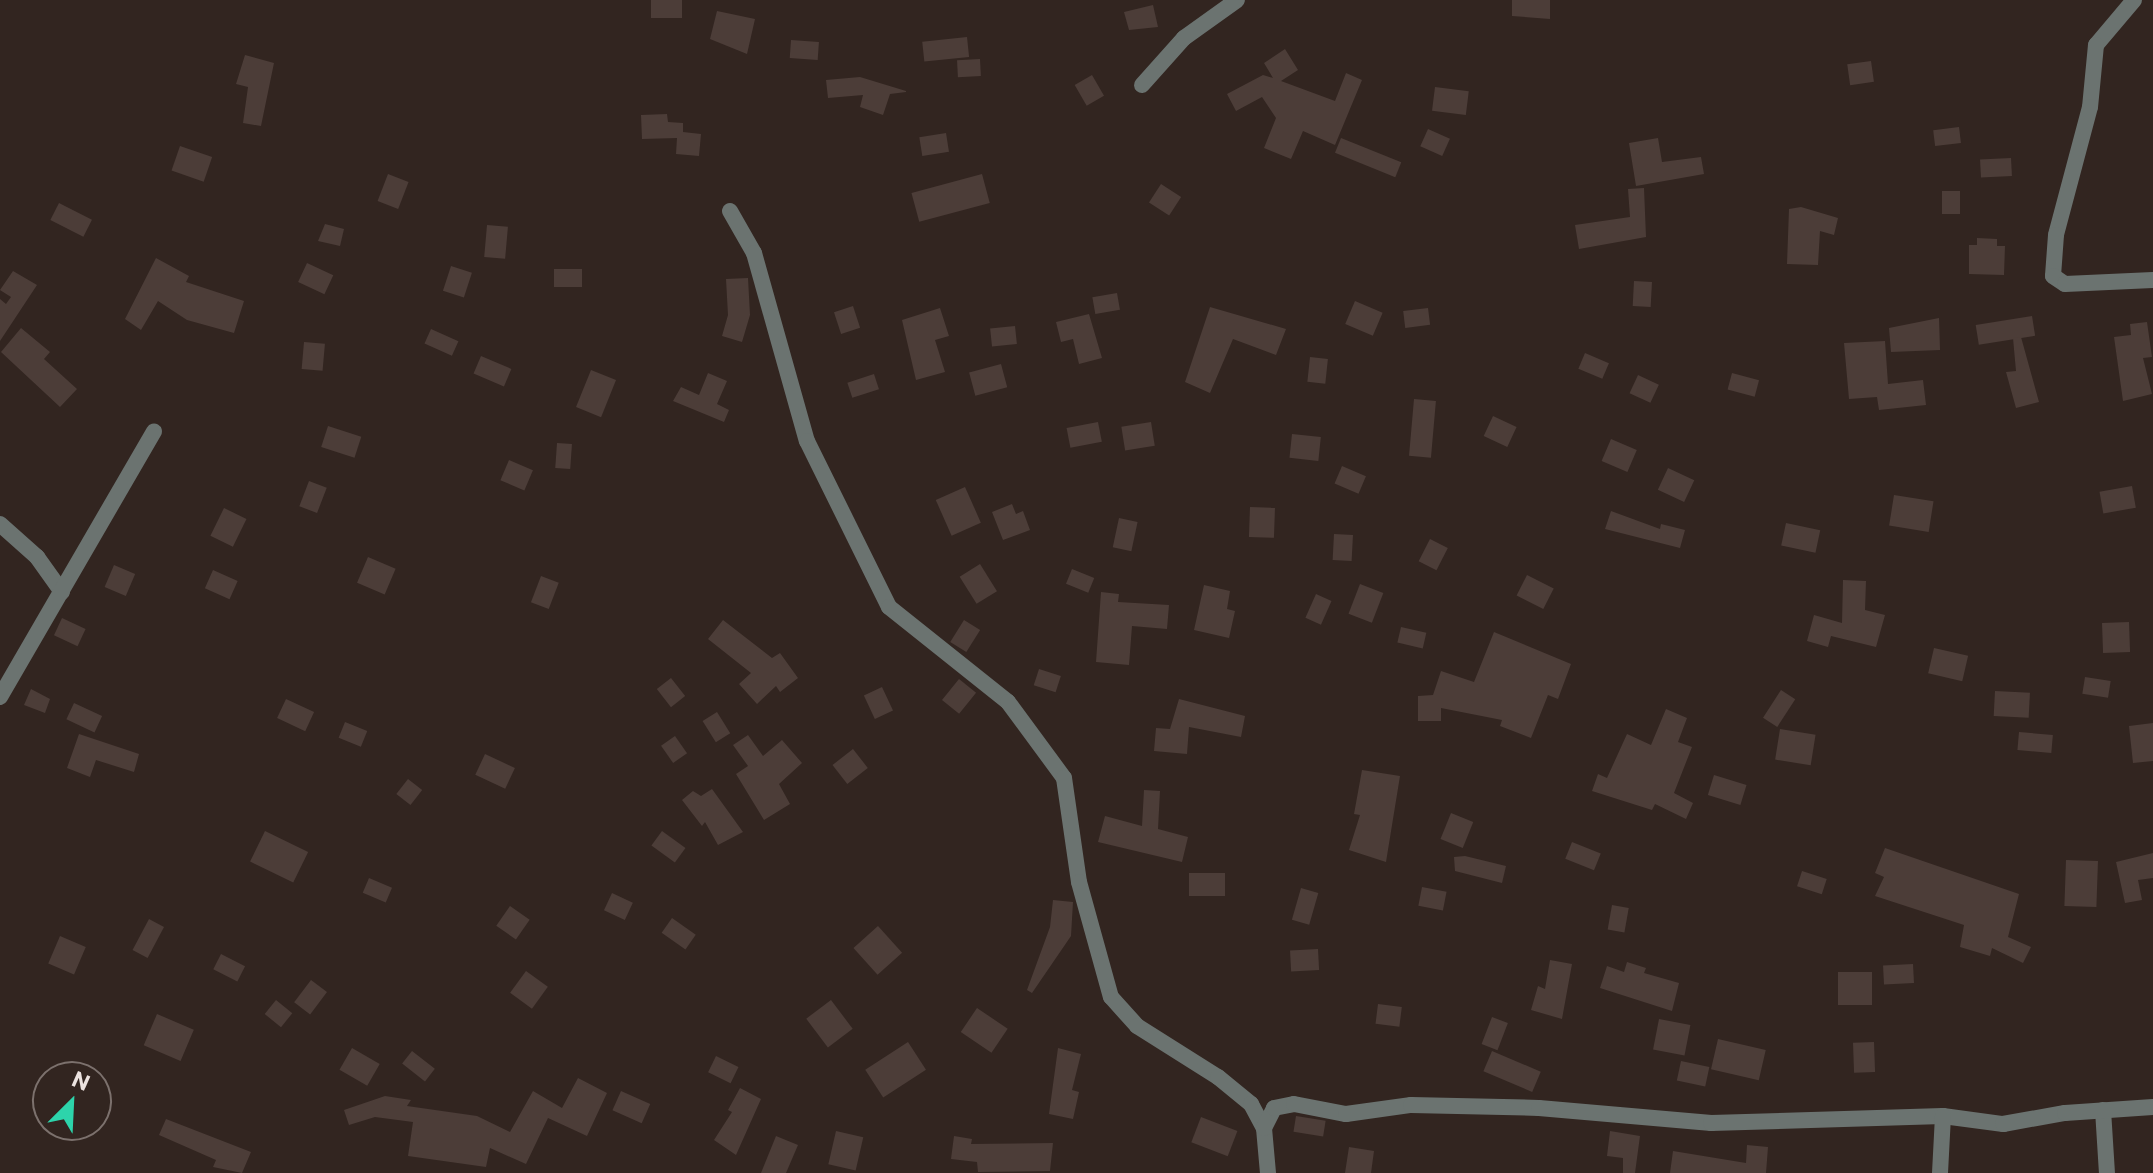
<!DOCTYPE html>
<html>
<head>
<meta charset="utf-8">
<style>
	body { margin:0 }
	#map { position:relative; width:2153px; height:1173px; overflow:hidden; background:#322520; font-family:Commissioner,sans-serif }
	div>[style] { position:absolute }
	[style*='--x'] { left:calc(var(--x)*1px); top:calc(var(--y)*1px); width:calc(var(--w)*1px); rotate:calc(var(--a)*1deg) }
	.building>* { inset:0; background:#4c3d38; transform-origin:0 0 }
	.street>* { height:16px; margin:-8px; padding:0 8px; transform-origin:8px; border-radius:8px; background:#6b7370 }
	span { translate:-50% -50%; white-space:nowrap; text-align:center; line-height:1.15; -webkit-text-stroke:6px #322520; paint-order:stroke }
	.north { position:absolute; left:32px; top:1061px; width:80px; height:80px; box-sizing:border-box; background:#322520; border:2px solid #7c716d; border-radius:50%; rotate:24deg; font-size:22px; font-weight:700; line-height:32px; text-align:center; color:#ece3e0 }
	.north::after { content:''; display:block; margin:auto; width:28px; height:36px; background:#2dd4ab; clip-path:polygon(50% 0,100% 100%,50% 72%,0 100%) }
</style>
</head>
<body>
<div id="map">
	<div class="building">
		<i style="left:651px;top:0;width:31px;height:18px"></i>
		<i style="clip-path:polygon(1512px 0,1550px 0,1550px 19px,1512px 16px)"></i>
		<i style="clip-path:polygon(1153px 5px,1158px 27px,1129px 30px,1124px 12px)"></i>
		<i style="clip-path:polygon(717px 11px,755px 19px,747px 54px,710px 39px)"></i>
		<i style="left:967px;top:37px;width:20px;height:45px;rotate:84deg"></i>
		<i style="left:791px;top:40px;width:28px;height:18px;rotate:4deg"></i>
		<i style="clip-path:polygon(1285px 49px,1298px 70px,1281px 81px,1335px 101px,1346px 73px,1362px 80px,1335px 145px,1303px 131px,1291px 159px,1264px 148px,1276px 118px,1262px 97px,1236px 111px,1227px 94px,1263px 75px,1273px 78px,1264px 63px)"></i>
		<i style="clip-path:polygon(245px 55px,274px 63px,261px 126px,243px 123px,248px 87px,236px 84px)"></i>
		<i style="left:980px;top:59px;width:17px;height:23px;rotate:87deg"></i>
		<i style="left:1871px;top:61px;width:21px;height:24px;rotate:82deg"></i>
		<i style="left:1092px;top:75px;width:24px;height:20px;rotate:60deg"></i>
		<i style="clip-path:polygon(860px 77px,906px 91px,906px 92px,890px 94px,883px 115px,860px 107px,863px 95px,828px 98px,826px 80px)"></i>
		<i style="left:1435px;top:87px;width:34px;height:24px;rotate:7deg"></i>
		<i style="clip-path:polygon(667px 114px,668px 122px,683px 123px,683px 132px,701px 134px,699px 156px,676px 154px,677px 138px,642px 139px,641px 115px)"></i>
		<i style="left:1959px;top:127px;width:16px;height:26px;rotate:83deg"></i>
		<i style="left:1428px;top:129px;width:24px;height:19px;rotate:24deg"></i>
		<i style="left:946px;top:133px;width:19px;height:27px;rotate:81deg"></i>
		<i style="left:1341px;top:138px;width:65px;height:16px;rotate:22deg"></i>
		<i style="clip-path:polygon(1658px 138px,1662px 162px,1701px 157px,1704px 174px,1636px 186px,1629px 143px)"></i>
		<i style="left:180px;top:146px;width:34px;height:26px;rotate:19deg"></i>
		<i style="left:2011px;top:158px;width:18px;height:31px;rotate:87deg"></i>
		<i style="left:388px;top:174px;width:22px;height:29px;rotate:21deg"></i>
		<i style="left:982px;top:174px;width:30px;height:73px;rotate:75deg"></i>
		<i style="left:1161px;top:184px;width:24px;height:22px;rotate:33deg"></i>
		<i style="clip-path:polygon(1644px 188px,1646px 237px,1579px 249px,1575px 225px,1630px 217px,1628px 189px)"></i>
		<i style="left:1942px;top:191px;width:18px;height:23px"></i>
		<i style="left:59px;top:203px;width:37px;height:19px;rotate:27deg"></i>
		<i style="clip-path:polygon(1801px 207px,1838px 218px,1834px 235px,1820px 231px,1818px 265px,1787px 264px,1789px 209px)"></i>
		<i style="clip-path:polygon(325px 224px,344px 229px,340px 246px,318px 241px)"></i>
		<i style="left:487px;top:225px;width:21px;height:32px;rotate:5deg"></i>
		<i style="clip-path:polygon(1977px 238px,1997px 239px,1997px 246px,2005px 246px,2004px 275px,1969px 274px,1969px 245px,1977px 245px)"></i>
		<i style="clip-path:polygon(156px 258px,189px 276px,186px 282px,244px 301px,234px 333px,187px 320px,158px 301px,141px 330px,125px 319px)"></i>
		<i style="left:307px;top:263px;width:29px;height:21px;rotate:25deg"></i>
		<i style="left:451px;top:266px;width:22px;height:26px;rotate:18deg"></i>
		<i style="left:582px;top:269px;width:18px;height:28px;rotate:90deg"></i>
		<i style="clip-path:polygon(13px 271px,37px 285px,0 341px,0 299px,6px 304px,11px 297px,0 290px)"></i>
		<i style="clip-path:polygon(748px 278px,750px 315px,742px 342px,722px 336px,728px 315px,726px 279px)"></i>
		<i style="left:1634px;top:281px;width:18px;height:25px;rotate:3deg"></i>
		<i style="left:1117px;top:293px;width:17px;height:25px;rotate:80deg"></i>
		<i style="left:1355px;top:301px;width:30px;height:25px;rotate:23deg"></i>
		<i style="left:853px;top:306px;width:23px;height:20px;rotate:72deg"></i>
		<i style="clip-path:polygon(1210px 307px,1286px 329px,1276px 355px,1233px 339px,1210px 393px,1185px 382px)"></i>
		<i style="clip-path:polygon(940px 308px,949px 336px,935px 340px,945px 372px,916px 380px,902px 320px)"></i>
		<i style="left:1428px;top:308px;width:17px;height:25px;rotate:83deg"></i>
		<i style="clip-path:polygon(1089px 314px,1102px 358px,1079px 364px,1073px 339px,1061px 342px,1056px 322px)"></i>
		<i style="left:2032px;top:316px;width:20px;height:57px;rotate:81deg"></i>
		<i style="clip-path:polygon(1939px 318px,1940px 350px,1891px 352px,1889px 328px)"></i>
		<i style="clip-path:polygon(2147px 322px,2152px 357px,2143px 358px,2152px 394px,2123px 401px,2114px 337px,2131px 335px,2130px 324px)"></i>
		<i style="left:1015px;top:326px;width:18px;height:25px;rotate:84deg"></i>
		<i style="clip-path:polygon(21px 328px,50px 352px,44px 359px,77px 389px,60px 407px,1px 352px)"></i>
		<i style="left:431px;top:329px;width:30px;height:16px;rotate:24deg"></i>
		<i style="clip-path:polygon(2021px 337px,2039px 402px,2016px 408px,2006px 372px,2016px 371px,2013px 338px)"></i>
		<i style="clip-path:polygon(1885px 341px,1888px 384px,1923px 380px,1926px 405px,1879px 410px,1877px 397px,1849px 399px,1844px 343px)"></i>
		<i style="left:304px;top:342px;width:21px;height:27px;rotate:5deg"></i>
		<i style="left:1585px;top:353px;width:26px;height:17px;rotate:23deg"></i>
		<i style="left:481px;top:356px;width:33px;height:19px;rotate:23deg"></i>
		<i style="left:1310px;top:357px;width:18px;height:25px;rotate:6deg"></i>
		<i style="left:1001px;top:364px;width:24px;height:33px;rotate:75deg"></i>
		<i style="left:591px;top:370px;width:27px;height:40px;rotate:22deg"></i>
		<i style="clip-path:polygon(708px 373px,727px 381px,717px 404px,729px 410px,724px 422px,673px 401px,681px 387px,699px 395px)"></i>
		<i style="left:1732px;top:373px;width:28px;height:17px;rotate:15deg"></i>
		<i style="left:874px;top:374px;width:16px;height:28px;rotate:72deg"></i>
		<i style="left:1638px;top:375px;width:23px;height:20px;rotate:25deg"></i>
		<i style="left:1414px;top:399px;width:22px;height:57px;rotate:5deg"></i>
		<i style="left:1493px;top:416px;width:26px;height:22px;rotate:25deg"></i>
		<i style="left:1098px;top:422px;width:20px;height:32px;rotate:79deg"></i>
		<i style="left:1151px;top:422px;width:24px;height:30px;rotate:81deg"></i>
		<i style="left:328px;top:426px;width:35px;height:22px;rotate:18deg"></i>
		<i style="left:1292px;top:434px;width:29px;height:24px;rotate:6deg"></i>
		<i style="left:1611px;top:439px;width:28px;height:24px;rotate:23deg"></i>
		<i style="left:557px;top:443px;width:15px;height:25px;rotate:4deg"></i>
		<i style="left:509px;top:460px;width:26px;height:22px;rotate:23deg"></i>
		<i style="left:1342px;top:466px;width:26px;height:19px;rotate:23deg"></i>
		<i style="left:1668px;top:468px;width:29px;height:24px;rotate:25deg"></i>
		<i style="left:309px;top:481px;width:19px;height:27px;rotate:21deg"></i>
		<i style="left:2132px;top:486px;width:22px;height:33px;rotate:80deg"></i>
		<i style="left:965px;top:487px;width:39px;height:32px;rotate:66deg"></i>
		<i style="left:1894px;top:495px;width:40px;height:31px;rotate:9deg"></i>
		<i style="clip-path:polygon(1012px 504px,1016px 514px,1023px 511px,1030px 530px,1003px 540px,992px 512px)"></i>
		<i style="left:1250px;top:507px;width:25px;height:30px;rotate:2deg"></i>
		<i style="left:224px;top:508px;width:25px;height:31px;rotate:26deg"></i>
		<i style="clip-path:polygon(1611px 511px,1660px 529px,1661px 524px,1685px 530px,1680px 548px,1605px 529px)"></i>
		<i style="left:1119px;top:518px;width:19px;height:30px;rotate:12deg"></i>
		<i style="left:1786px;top:523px;width:35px;height:23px;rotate:12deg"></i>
		<i style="left:1334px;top:534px;width:19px;height:26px;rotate:3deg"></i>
		<i style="left:1430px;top:539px;width:20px;height:25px;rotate:27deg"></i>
		<i style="left:368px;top:557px;width:30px;height:28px;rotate:23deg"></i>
		<i style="left:980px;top:564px;width:32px;height:24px;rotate:58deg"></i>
		<i style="left:114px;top:565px;width:23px;height:24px;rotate:23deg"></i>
		<i style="left:1072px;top:569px;width:24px;height:16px;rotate:22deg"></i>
		<i style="left:213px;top:570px;width:27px;height:20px;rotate:24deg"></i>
		<i style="left:1527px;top:575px;width:30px;height:23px;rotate:27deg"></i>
		<i style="left:541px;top:576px;width:19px;height:28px;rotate:21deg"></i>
		<i style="clip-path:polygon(1843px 580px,1866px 581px,1865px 610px,1885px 615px,1876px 647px,1831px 636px,1828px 647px,1807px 641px,1814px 615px,1842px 623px)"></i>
		<i style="left:1360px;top:584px;width:25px;height:32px;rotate:21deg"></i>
		<i style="clip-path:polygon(1204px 585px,1230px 591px,1227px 609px,1235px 611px,1229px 638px,1194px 630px)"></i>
		<i style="clip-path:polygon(1101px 592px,1119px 594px,1118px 602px,1169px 605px,1167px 629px,1132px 626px,1129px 665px,1096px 662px)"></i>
		<i style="left:1316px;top:594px;width:17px;height:26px;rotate:24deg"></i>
		<i style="left:62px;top:618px;width:26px;height:19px;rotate:25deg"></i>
		<i style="clip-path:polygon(723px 620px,772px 658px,780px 653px,798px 678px,780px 692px,776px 686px,757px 704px,739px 684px,751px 673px,708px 639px)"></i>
		<i style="left:964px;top:620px;width:19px;height:26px;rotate:32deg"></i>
		<i style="left:2129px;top:622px;width:30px;height:27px;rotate:88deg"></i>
		<i style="left:1401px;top:627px;width:26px;height:16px;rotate:13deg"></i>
		<i style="clip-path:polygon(1494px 632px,1571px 664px,1558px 699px,1548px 695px,1531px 738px,1500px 726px,1502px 720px,1441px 708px,1441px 721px,1418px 721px,1418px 696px,1433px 695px,1441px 671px,1474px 682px)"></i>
		<i style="left:1934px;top:648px;width:35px;height:26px;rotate:13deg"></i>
		<i style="left:1039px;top:669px;width:23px;height:17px;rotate:18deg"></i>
		<i style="left:2085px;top:677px;width:26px;height:17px;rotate:9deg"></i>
		<i style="left:671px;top:678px;width:23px;height:18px;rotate:52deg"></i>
		<i style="left:959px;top:679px;width:22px;height:27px;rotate:39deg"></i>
		<i style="left:882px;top:687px;width:26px;height:20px;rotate:65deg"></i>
		<i style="clip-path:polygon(31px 689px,50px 699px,45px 713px,24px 705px)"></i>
		<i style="left:1781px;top:690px;width:17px;height:33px;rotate:33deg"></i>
		<i style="left:1995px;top:691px;width:35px;height:25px;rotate:3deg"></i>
		<i style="left:286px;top:699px;width:31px;height:21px;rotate:25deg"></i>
		<i style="clip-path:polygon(1179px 699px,1245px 716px,1241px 737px,1189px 727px,1187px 754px,1154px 751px,1156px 728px,1170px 729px)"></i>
		<i style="left:74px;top:703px;width:31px;height:18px;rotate:25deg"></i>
		<i style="clip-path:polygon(1666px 709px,1687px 718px,1678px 742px,1692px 747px,1674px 793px,1693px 803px,1686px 819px,1655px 804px,1652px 810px,1592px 791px,1598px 774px,1607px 778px,1627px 734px,1651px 745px)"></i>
		<i style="left:717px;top:712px;width:25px;height:17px;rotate:58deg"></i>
		<i style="left:345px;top:722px;width:24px;height:17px;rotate:22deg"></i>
		<i style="clip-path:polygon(2153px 723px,2153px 761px,2133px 763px,2129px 726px)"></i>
		<i style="left:1780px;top:729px;width:36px;height:31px;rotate:9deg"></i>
		<i style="left:2019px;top:732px;width:34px;height:18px;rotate:5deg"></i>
		<i style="clip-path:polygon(79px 734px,139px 754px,134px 772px,96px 760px,90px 777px,67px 768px)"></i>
		<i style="clip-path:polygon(748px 735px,763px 756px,782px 740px,802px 763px,779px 784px,790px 804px,764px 820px,736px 774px,748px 766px,733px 745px)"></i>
		<i style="left:675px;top:736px;width:21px;height:17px;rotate:55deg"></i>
		<i style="left:853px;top:749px;width:24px;height:26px;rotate:52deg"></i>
		<i style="left:485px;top:754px;width:33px;height:23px;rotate:25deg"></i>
		<i style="clip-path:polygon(1362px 770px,1400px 776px,1386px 862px,1349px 850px,1360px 815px,1354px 814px)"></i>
		<i style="left:1714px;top:775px;width:34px;height:21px;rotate:17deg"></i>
		<i style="left:408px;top:779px;width:18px;height:19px;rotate:38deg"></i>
		<i style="clip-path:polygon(712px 789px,743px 832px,718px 845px,705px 822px,702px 826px,682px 800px,693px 791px,701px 796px)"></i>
		<i style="clip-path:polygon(1144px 790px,1160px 791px,1158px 829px,1188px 837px,1182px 862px,1098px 842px,1105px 816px,1142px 826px)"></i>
		<i style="left:1451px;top:813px;width:24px;height:28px;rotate:22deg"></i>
		<i style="left:265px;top:831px;width:48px;height:34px;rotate:26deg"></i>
		<i style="left:662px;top:831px;width:29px;height:18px;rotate:36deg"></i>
		<i style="left:1572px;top:842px;width:31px;height:18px;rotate:22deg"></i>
		<i style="clip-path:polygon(1885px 848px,2019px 894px,2008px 937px,2031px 947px,2023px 963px,1992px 948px,1990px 956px,1960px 947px,1964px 925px,1875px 896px,1884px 877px,1875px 873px)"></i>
		<i style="clip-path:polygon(2153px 853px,2153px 878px,2138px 880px,2142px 900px,2125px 903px,2116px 862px)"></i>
		<i style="clip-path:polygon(1465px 856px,1506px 866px,1502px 883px,1455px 871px,1454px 857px)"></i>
		<i style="left:2066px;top:860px;width:32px;height:46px;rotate:2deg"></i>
		<i style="left:1802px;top:871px;width:26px;height:16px;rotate:18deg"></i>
		<i style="left:1225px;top:873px;width:23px;height:36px;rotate:90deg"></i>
		<i style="left:369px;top:878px;width:25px;height:16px;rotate:23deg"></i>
		<i style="left:1422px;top:887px;width:25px;height:19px;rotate:11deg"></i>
		<i style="left:1301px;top:888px;width:18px;height:33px;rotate:16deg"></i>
		<i style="left:612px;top:893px;width:23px;height:19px;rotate:25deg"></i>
		<i style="clip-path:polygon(1053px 900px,1073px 902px,1071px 936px,1032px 993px,1027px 990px,1050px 927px)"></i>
		<i style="left:1612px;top:905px;width:17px;height:25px;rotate:10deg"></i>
		<i style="left:510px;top:906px;width:24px;height:24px;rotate:35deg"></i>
		<i style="left:672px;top:918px;width:29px;height:18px;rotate:35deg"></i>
		<i style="left:149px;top:919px;width:17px;height:35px;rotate:28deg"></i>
		<i style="left:878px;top:926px;width:36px;height:33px;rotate:48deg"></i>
		<i style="left:60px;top:936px;width:28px;height:30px;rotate:23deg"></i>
		<i style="left:1318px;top:949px;width:21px;height:28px;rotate:87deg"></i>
		<i style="left:221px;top:954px;width:27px;height:17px;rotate:27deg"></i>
		<i style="clip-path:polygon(1550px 960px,1572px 964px,1562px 1019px,1531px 1010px,1538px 986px,1545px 989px)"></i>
		<i style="clip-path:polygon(1627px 962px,1646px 968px,1644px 973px,1679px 983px,1672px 1011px,1600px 988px,1607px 966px,1624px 972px)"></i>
		<i style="left:1913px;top:964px;width:19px;height:30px;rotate:87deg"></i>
		<i style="left:526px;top:971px;width:27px;height:27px;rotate:36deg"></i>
		<i style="left:1838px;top:972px;width:34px;height:33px"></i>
		<i style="left:311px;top:980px;width:20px;height:28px;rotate:37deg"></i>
		<i style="left:276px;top:1000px;width:21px;height:18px;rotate:39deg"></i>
		<i style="left:831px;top:1000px;width:36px;height:31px;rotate:53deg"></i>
		<i style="left:1378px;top:1004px;width:24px;height:20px;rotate:7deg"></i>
		<i style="left:977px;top:1008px;width:37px;height:29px;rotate:34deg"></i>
		<i style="left:157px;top:1014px;width:40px;height:34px;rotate:23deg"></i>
		<i style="left:1492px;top:1017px;width:17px;height:29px;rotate:21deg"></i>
		<i style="left:1659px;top:1019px;width:32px;height:31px;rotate:11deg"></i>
		<i style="left:1718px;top:1039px;width:49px;height:31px;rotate:13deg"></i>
		<i style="left:908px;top:1042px;width:33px;height:51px;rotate:57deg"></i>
		<i style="left:1874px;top:1042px;width:30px;height:21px;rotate:88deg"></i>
		<i style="left:352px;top:1048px;width:32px;height:25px;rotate:30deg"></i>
		<i style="clip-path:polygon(1058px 1048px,1081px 1054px,1072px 1090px,1079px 1092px,1073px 1119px,1049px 1114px)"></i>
		<i style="left:412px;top:1051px;width:29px;height:16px;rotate:38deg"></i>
		<i style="left:1492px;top:1051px;width:53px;height:22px;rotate:23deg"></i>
		<i style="left:716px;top:1056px;width:25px;height:18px;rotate:26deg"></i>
		<i style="left:1681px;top:1061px;width:29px;height:20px;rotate:12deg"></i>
		<i style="clip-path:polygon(578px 1078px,607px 1093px,587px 1136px,548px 1118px,526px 1164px,490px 1148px,486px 1167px,408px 1156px,413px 1122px,375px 1117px,349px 1125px,344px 1110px,385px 1096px,411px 1100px,407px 1106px,477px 1116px,510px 1132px,533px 1091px,562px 1108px)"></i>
		<i style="clip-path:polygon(740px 1088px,761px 1099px,736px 1155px,714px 1140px,732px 1112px,728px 1110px)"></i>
		<i style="left:621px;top:1091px;width:32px;height:21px;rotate:24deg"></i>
		<i style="left:1296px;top:1116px;width:30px;height:16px;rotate:9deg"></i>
		<i style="left:1201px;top:1117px;width:39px;height:27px;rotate:21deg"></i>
		<i style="clip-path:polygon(166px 1119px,251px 1152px,242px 1173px,213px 1167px,216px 1160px,159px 1135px)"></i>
		<i style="left:836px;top:1131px;width:28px;height:34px;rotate:13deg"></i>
		<i style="clip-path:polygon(1610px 1131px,1640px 1136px,1635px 1173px,1623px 1173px,1623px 1158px,1607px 1156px)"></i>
		<i style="clip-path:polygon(776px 1136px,798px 1145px,786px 1173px,761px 1173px)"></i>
		<i style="clip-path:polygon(954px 1136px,972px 1139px,971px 1144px,1053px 1143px,1050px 1171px,978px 1172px,977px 1162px,951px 1159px)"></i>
		<i style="clip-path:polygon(1747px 1145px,1768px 1147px,1766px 1173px,1670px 1173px,1673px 1151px,1746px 1163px)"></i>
		<i style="clip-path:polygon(1349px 1147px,1374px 1151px,1371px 1173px,1345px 1173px)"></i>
	</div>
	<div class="street">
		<i style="--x:2134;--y:0;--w:59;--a:130.2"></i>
		<i style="--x:2096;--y:45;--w:62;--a:95.5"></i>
		<i style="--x:2090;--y:107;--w:132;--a:104.9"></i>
		<i style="--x:2056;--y:235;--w:41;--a:94.2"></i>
		<i style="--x:2053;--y:276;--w:14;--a:34"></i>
		<i style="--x:2065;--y:284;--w:88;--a:-2.6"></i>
		<i style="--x:1142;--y:85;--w:63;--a:-48.2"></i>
		<i style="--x:1184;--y:38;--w:65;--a:-35.6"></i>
		<i style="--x:730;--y:211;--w:48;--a:60.3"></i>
		<i style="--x:754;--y:253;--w:195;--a:74.3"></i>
		<i style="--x:807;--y:441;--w:185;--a:63.7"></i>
		<i style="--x:889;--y:607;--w:152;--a:38.6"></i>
		<i style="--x:1008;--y:702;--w:94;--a:53.6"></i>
		<i style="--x:1064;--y:778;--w:105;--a:81.8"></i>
		<i style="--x:1079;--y:882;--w:119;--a:74.5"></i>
		<i style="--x:1111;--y:997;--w:39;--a:48"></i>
		<i style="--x:1137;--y:1026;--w:96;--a:32.2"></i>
		<i style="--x:1218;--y:1077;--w:43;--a:39.3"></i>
		<i style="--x:1251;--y:1104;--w:27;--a:62"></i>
		<i style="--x:0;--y:524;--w:50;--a:41.7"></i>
		<i style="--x:37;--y:557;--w:43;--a:54.5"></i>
		<i style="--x:0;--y:697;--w:307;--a:-59.9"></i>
		<i style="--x:2103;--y:1110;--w:63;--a:86.4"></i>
		<i style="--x:1268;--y:1173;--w:45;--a:-95.1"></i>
		<i style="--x:1264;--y:1128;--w:22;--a:-63"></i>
		<i style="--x:1274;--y:1108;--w:20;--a:-11"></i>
		<i style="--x:1294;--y:1104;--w:53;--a:10.9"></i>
		<i style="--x:1346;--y:1114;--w:66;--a:-7.9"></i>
		<i style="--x:1411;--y:1105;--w:128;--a:1.3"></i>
		<i style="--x:1539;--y:1108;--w:173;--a:5"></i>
		<i style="--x:1711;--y:1123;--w:232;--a:-1.7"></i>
		<i style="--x:1943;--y:1116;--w:61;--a:7.6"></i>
		<i style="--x:2003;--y:1124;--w:63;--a:-10.1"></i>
		<i style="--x:2065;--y:1113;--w:88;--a:-3.9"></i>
		<i style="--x:1940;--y:1173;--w:57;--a:-87"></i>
	</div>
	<div class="north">N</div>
</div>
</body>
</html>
